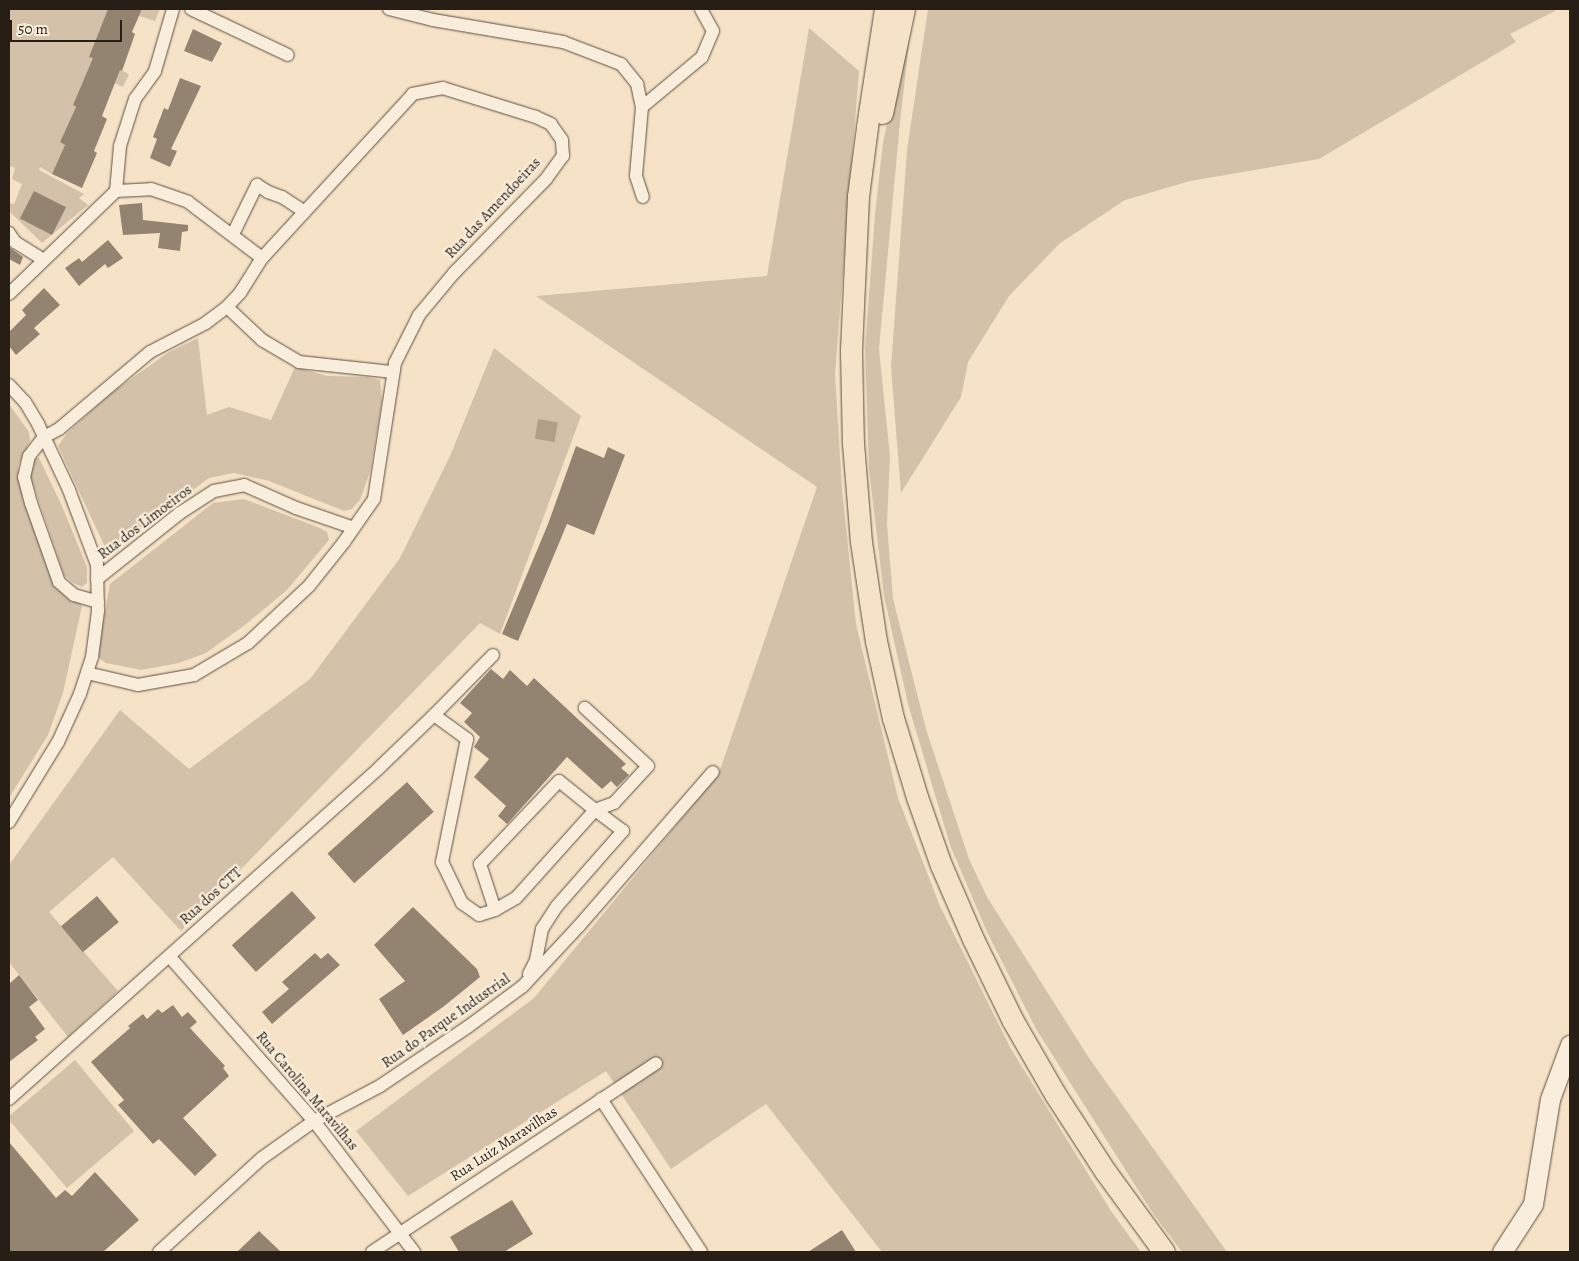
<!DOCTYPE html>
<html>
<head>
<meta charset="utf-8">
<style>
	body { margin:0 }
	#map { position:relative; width:1579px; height:1261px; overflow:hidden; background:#f6e3c7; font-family:Alegreya,serif }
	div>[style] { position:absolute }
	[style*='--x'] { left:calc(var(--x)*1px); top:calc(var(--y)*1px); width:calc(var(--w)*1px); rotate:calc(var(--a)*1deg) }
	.green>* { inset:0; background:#d3c2a9 }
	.water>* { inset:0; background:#b0a08a; transform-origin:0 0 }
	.building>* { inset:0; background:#938472; transform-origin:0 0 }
	.roads { filter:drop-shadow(0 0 1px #5b4f42) drop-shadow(0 0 1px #5b4f42) }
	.street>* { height:12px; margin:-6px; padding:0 6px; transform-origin:6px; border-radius:6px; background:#f9eddb }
	.secondary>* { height:19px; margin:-9.5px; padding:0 9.5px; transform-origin:9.5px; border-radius:9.5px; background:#f9eddb }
	.primary>* { height:21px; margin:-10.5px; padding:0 10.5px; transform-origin:10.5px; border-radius:10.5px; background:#f6e3c7 }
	span { translate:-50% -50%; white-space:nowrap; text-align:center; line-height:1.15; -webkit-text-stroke:4.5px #f9eddb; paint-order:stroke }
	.street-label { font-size:15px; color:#271e15 }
	.frame { position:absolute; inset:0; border:10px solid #271e15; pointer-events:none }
	.scale { position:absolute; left:10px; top:20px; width:112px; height:22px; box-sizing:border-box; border:2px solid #271e15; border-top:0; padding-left:6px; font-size:15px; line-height:18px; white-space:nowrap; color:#271e15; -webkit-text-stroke:4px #f9eddb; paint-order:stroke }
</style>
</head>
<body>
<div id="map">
	<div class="green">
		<i style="clip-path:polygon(9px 9px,108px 9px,90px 56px,129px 74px,123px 87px,88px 71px,73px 105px,76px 107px,60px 142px,65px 145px,52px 174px,40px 167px,39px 170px,84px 194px,79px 198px,88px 205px,42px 243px,9px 211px,9px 203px,14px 204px,22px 184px,12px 179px,15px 168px,9px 166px)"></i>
		<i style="clip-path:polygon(142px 9px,160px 9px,155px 21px,139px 16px)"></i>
		<i style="clip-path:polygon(913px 9px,900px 122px,879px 349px,890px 456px,887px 524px,893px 599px,926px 729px,969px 859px,987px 897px,1089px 1058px,1227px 1252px,1182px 1252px,1154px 1215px,1036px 1029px,987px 932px,950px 845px,908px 704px,884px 596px,869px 469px,865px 348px,875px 214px,883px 142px)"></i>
		<i style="clip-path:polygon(928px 9px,1554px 9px,1555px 11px,1510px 34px,1516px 42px,1319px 159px,1190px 181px,1125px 200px,1059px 244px,1009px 296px,968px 362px,961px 397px,901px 493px,891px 367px,907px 150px)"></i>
		<i style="clip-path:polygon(809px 28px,859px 71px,835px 374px,842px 488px,856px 624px,898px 798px,940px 906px,1011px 1049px,1111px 1211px,1141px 1252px,882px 1252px,766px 1104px,671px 1169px,606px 1071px,408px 1196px,356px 1131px,534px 998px,719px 773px,817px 487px,536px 296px,767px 276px)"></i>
		<i style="clip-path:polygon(198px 338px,207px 415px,229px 407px,271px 420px,295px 367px,327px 376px,368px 377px,380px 380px,382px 401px,370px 472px,360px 500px,352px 509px,344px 511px,269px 481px,234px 473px,209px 478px,116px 548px,109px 549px,104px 545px,58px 446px,67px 433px,111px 393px,169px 352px)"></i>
		<i style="clip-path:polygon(494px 348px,581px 416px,500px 634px,480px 623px,181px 931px,113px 857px,49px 912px,118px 991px,68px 1037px,9px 962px,9px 865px,120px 710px,189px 769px,310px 679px,400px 558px,450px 456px)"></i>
		<i style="clip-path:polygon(9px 404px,29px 432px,30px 441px,18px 466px,23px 500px,39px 543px,82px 606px,63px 693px,48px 735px,9px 798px)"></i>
		<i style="clip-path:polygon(36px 458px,39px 458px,41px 462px,62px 506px,87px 567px,87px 583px,82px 587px,73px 583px,64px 575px,31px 478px,30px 467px,32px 461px)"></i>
		<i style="clip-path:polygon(244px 499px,320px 528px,327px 532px,329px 540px,287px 590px,245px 625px,206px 653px,179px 663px,141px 670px,106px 663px,100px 659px,97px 653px,110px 584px,213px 503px)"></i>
		<i style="clip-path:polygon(75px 1060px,134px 1131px,67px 1188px,9px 1120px,9px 1116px)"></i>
	</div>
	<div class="water">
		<i style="left:538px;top:419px;width:20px;height:20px;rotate:9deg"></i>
	</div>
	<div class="building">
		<i style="clip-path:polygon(108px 9px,142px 9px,132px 32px,135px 34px,122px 71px,120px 70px,102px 116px,107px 119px,94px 151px,97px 153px,82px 188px,52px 174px,65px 145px,60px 142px,76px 107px,73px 105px,93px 58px,89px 57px)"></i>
		<i style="clip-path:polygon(193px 29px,222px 43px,212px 62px,184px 51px)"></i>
		<i style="clip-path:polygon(180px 78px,201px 86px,171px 149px,177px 151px,170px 167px,150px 158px,157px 139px,153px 137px,164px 108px,168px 110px)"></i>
		<i style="left:34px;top:191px;width:36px;height:31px;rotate:27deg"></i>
		<i style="clip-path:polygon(142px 203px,143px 220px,188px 225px,188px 231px,182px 232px,180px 251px,158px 248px,160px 233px,123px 235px,119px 205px)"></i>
		<i style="clip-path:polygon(108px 240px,123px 258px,108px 268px,105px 264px,79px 286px,65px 268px,79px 258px,82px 262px)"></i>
		<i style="clip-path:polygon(9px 247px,23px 257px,20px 265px,9px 259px)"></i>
		<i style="clip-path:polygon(44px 288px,60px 305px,34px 328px,40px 334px,16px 355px,9px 346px,9px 332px,26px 315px,22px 310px)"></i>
		<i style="clip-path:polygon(576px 446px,604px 458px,608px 447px,625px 455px,594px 535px,567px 524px,518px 641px,502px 634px,548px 524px)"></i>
		<i style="clip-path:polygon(491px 669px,503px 679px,510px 670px,527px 686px,534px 678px,626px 764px,621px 768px,629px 775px,617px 787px,611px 781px,602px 789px,567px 757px,507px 824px,498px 816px,506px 806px,474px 777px,489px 759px,474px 747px,480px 737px,464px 722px,472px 713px,460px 703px)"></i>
		<i style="left:407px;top:782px;width:40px;height:107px;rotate:48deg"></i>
		<i style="left:292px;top:891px;width:36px;height:81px;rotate:48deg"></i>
		<i style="left:97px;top:896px;width:34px;height:47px;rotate:50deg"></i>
		<i style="clip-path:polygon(413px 907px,477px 969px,480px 977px,443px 1007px,403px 1035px,379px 999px,405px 981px,374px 945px)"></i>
		<i style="clip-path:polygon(315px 953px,321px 959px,328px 953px,340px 965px,272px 1024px,262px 1012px,289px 989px,282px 982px)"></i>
		<i style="clip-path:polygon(19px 975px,38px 1000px,29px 1007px,45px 1029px,35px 1037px,38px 1040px,9px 1062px,9px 984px)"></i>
		<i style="clip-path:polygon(173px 1005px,182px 1017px,188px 1012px,197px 1022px,190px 1028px,225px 1066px,223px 1068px,229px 1076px,183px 1118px,217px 1155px,195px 1176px,159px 1139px,153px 1144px,118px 1105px,124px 1100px,91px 1062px,130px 1028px,128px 1026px,143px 1014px,147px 1019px,158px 1009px,162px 1013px)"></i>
		<i style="clip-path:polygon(9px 1142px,56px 1198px,65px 1190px,72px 1196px,95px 1172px,139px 1220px,103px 1252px,9px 1252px)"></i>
		<i style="clip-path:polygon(512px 1200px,533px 1234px,504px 1252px,459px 1252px,450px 1237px)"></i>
		<i style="clip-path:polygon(842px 1230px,856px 1252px,808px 1252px)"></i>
		<i style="clip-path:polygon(259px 1231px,281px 1252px,237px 1252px)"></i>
	</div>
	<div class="roads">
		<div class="street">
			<i style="--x:191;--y:9;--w:107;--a:25.4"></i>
			<i style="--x:389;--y:9;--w:45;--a:14"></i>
			<i style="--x:433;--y:20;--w:132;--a:9.6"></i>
			<i style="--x:563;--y:42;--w:62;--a:20.8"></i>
			<i style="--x:621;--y:64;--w:26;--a:51"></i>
			<i style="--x:637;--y:84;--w:24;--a:78"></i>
			<i style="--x:642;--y:107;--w:69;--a:95"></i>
			<i style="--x:636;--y:176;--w:22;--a:72"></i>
			<i style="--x:642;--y:107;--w:78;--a:-39.8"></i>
			<i style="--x:702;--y:57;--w:28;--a:-67"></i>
			<i style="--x:713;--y:31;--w:25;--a:-119"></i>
			<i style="--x:116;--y:191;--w:35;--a:-3"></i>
			<i style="--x:151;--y:189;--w:39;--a:19"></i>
			<i style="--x:188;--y:202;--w:93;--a:37.1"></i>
			<i style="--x:9;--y:233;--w:11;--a:56"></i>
			<i style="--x:15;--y:242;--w:34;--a:32"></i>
			<i style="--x:233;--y:234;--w:55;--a:-63.9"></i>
			<i style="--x:257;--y:185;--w:13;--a:32"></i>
			<i style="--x:268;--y:192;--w:15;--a:20"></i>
			<i style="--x:282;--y:197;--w:27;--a:33"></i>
			<i style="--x:9;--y:294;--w:149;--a:-43.9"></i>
			<i style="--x:116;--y:191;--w:45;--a:-84.9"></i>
			<i style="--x:120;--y:146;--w:49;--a:-72.3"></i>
			<i style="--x:135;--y:99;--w:34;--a:-54"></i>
			<i style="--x:155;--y:71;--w:65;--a:-73.8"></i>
			<i style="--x:227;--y:307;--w:48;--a:43.3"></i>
			<i style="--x:262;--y:340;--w:43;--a:30.7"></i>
			<i style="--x:299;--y:362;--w:95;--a:6.1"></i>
			<i style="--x:9;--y:385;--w:23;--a:47"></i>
			<i style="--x:25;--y:402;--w:26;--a:59"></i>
			<i style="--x:38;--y:424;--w:73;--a:64.8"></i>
			<i style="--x:69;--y:490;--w:80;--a:69.5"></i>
			<i style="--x:97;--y:565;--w:46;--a:88.8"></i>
			<i style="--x:98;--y:611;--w:46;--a:97.4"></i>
			<i style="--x:92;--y:657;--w:39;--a:108"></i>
			<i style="--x:80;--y:694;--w:53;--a:114.6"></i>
			<i style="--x:58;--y:742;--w:94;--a:121.5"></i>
			<i style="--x:97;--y:579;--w:106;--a:-38.5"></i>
			<i style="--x:180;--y:513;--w:40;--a:-32.9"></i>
			<i style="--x:214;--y:491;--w:31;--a:-11"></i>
			<i style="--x:244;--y:485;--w:57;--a:23.9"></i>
			<i style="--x:296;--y:508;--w:61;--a:19"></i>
			<i style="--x:493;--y:655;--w:84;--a:134.5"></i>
			<i style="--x:434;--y:715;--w:41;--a:36"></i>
			<i style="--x:467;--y:739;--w:126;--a:101.5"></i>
			<i style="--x:442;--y:862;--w:46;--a:64"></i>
			<i style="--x:462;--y:903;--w:21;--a:35"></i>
			<i style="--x:479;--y:915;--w:17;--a:-17"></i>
			<i style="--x:87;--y:673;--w:52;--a:13.2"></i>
			<i style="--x:138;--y:685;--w:57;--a:-10.1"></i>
			<i style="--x:194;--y:675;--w:63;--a:-30.7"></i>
			<i style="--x:248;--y:643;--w:83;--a:-43.1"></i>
			<i style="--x:309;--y:586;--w:56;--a:-51.5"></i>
			<i style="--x:344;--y:542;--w:52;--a:-55.1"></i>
			<i style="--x:374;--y:499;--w:138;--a:-81.2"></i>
			<i style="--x:395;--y:363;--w:54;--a:-63.4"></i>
			<i style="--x:419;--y:315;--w:55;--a:-50.2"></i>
			<i style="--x:454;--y:273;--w:132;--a:-45.6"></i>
			<i style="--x:546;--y:179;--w:29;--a:-54"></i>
			<i style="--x:563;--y:156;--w:16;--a:-94"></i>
			<i style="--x:562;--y:140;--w:19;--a:-125"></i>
			<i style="--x:551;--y:124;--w:17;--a:-155"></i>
			<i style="--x:536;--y:117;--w:97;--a:-162.7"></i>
			<i style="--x:443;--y:88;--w:31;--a:169"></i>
			<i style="--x:413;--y:94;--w:223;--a:132.6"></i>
			<i style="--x:262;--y:258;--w:41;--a:122.2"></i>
			<i style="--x:240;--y:293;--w:19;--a:133"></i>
			<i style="--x:227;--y:307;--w:26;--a:143"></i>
			<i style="--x:206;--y:323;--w:63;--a:152.6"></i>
			<i style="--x:150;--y:352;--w:119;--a:139.8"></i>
			<i style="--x:59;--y:429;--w:17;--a:152"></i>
			<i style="--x:44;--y:437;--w:24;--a:128"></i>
			<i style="--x:29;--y:456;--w:22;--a:103"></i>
			<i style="--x:24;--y:477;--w:27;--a:75"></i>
			<i style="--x:31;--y:503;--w:84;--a:70.5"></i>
			<i style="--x:59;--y:582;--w:20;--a:41"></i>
			<i style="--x:74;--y:595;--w:25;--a:16"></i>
			<i style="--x:169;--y:956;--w:220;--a:48.7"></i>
			<i style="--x:314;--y:1121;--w:165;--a:52.6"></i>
			<i style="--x:529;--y:974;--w:16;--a:-63"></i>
			<i style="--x:536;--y:960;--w:32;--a:-79"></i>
			<i style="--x:542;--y:929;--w:27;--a:-57"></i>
			<i style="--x:557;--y:906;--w:100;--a:-48.7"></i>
			<i style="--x:623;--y:831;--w:35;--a:-143"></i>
			<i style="--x:595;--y:810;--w:46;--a:-141.1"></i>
			<i style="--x:559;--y:781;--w:115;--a:133.6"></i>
			<i style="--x:480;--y:864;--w:48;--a:71.9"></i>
			<i style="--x:495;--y:910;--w:24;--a:-30"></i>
			<i style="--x:516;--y:898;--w:118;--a:-48.1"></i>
			<i style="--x:595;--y:810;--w:20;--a:-20"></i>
			<i style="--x:614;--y:803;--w:50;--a:-47.4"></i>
			<i style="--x:648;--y:766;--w:86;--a:-137.4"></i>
			<i style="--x:9;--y:1099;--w:499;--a:-41.8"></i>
			<i style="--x:381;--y:766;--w:74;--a:-43.9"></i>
			<i style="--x:601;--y:1099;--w:183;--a:56.8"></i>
			<i style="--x:159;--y:1252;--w:139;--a:-42.4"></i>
			<i style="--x:262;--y:1158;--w:64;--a:-35.4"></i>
			<i style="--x:314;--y:1121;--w:75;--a:-27.9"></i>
			<i style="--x:380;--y:1086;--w:107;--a:-34"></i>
			<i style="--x:469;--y:1026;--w:67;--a:-36.5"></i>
			<i style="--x:523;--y:986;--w:82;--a:-47"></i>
			<i style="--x:579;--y:926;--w:204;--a:-49"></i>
			<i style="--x:372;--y:1252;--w:341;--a:-33.6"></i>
		</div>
		<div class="secondary">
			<i style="--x:1502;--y:1252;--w:57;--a:-57.1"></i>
			<i style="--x:1533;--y:1204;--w:106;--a:-80.8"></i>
			<i style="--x:1550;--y:1099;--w:58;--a:-69.7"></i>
		</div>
		<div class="primary">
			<i style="--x:885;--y:9;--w:119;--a:98.7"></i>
			<i style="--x:867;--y:127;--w:70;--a:97.4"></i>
			<i style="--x:858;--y:196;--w:155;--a:92.6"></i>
			<i style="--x:851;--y:351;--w:92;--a:88.8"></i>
			<i style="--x:853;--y:443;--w:99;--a:85.4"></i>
			<i style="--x:861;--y:542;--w:100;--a:81.4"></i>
			<i style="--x:876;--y:641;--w:79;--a:77.6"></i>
			<i style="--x:893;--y:718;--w:83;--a:73.1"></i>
			<i style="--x:917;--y:797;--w:72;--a:70.6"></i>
			<i style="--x:941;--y:865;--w:81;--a:66.6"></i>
			<i style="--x:973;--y:939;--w:91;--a:64"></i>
			<i style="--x:1013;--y:1021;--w:84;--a:60.1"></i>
			<i style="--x:1055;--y:1094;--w:92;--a:57"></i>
			<i style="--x:1105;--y:1171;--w:100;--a:53.9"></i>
			<i style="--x:882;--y:113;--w:106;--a:-78.1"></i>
		</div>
	</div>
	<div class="street-label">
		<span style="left:493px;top:208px;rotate:-47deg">Rua das Amendoeiras</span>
		<span style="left:145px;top:522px;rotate:-37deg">Rua dos Limoeiros</span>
		<span style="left:211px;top:896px;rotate:-42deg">Rua dos CTT</span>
		<span style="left:446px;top:1021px;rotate:-35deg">Rua do Parque Industrial</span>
		<span style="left:307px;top:1091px;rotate:50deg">Rua Carolina Maravilhas</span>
		<span style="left:504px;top:1144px;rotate:-33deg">Rua Luiz Maravilhas</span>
	</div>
	<div class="frame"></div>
	<div class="scale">50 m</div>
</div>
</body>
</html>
